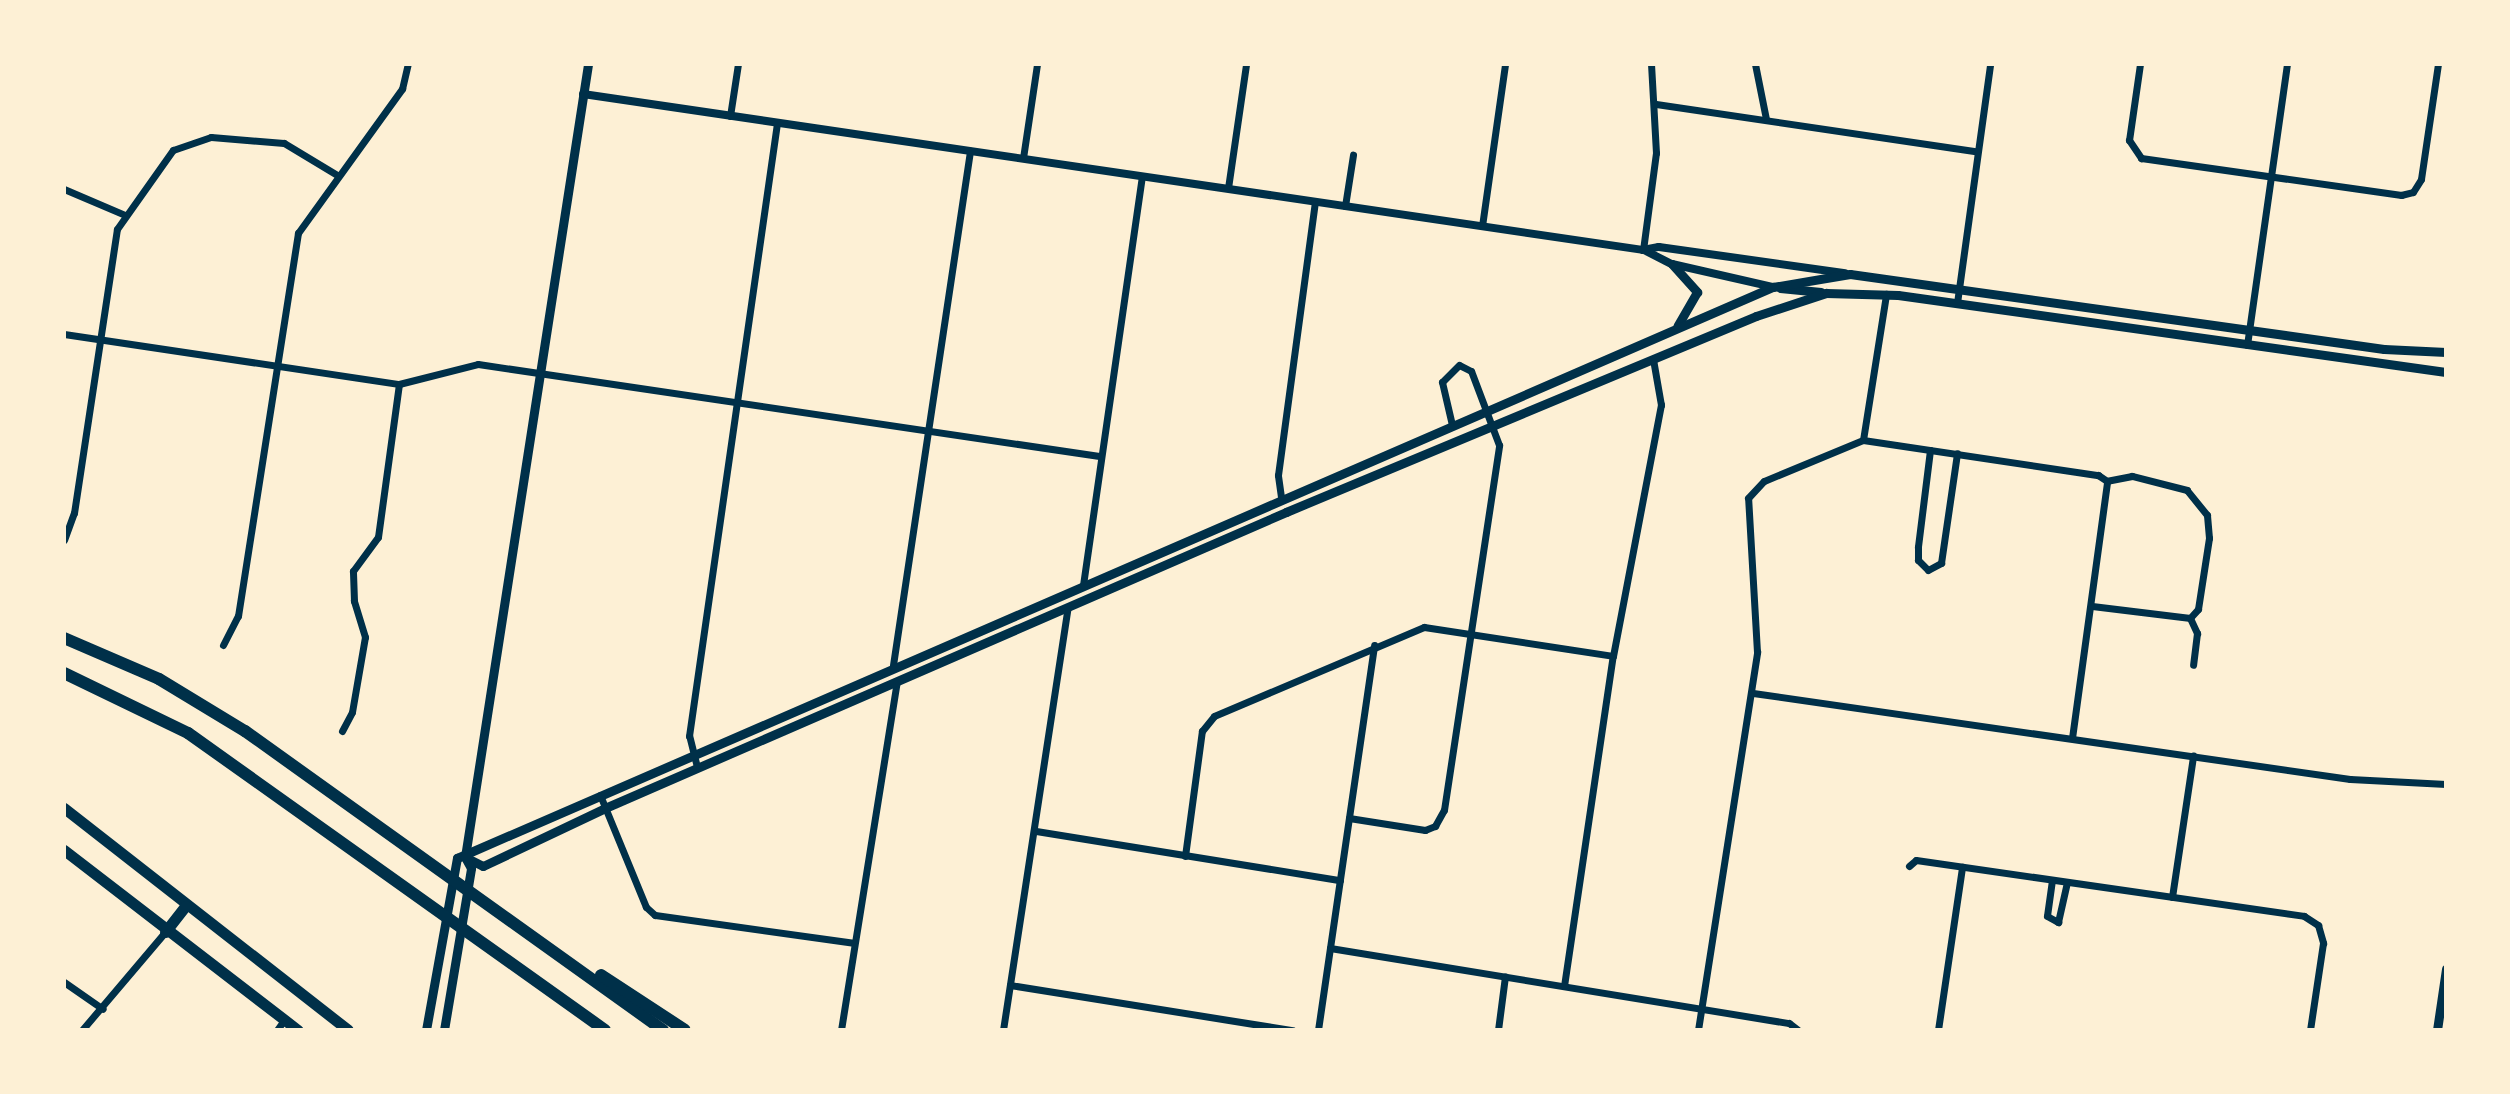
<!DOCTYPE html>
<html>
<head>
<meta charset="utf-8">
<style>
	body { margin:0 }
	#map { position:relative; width:2510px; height:1094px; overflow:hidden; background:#fdf0d5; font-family:Signika,sans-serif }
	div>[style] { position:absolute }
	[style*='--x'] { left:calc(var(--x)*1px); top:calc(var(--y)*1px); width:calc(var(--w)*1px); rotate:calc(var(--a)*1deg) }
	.minor>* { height:7px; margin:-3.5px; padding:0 3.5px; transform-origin:3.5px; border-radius:3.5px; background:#003049 }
	.tertiary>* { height:8px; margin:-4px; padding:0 4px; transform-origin:4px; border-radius:4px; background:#003049 }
	.secondary>* { height:9px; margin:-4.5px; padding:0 4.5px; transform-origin:4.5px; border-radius:4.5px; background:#003049 }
	.trunk>* { height:11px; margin:-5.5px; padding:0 5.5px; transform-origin:5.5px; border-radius:5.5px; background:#003049 }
	.motorway>* { height:12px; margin:-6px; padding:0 6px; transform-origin:6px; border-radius:6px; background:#003049 }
	span { translate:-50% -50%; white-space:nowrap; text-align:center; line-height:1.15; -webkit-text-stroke:6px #fdf0d5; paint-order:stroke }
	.frame { position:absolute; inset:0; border:66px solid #fdf0d5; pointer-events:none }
</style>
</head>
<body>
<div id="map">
	<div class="minor">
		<i style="--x:1755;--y:64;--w:56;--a:78.7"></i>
		<i style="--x:2140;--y:64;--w:77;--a:98.2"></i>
		<i style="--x:2129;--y:140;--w:22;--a:56"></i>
		<i style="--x:2141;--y:158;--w:263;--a:8.1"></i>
		<i style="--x:2401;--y:195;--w:12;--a:-14"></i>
		<i style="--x:2413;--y:192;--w:15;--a:-58"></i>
		<i style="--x:2421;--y:179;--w:116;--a:-81.6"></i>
		<i style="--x:1656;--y:104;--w:323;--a:8.4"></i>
		<i style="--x:730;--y:116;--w:53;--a:-81.3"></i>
		<i style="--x:1023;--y:158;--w:95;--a:-81.5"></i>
		<i style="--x:1228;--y:188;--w:125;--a:-81.7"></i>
		<i style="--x:64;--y:189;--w:66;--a:23.1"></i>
		<i style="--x:1345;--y:206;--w:52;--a:-81.1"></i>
		<i style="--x:1482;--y:226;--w:164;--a:-81.9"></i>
		<i style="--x:1643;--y:250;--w:98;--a:-82.4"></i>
		<i style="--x:1656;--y:153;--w:89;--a:-93.2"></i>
		<i style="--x:1957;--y:303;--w:241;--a:-82.1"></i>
		<i style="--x:64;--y:334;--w:339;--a:8.5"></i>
		<i style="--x:399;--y:384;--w:81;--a:-14.2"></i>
		<i style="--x:478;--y:364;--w:628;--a:8.43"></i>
		<i style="--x:2247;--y:345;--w:284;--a:-81.9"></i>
		<i style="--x:1863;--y:440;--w:238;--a:8.5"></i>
		<i style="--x:2098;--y:475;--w:11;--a:34"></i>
		<i style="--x:1930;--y:450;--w:98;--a:97.1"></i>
		<i style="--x:1918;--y:547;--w:13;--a:90"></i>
		<i style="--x:1918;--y:560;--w:14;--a:45"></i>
		<i style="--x:1928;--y:570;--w:15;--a:-28"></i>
		<i style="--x:1941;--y:563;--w:111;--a:-81.7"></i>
		<i style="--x:1281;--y:497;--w:22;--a:-98"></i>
		<i style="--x:1278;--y:475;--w:276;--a:-82.3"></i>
		<i style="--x:64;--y:540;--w:29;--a:-70"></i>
		<i style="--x:74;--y:513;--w:287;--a:-81.4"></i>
		<i style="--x:117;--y:229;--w:97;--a:-54.7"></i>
		<i style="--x:173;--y:150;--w:40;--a:-18.9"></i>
		<i style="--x:211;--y:137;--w:73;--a:4.7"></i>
		<i style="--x:284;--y:143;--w:62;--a:31.1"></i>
		<i style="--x:1083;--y:585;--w:413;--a:-81.8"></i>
		<i style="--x:2092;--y:606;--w:99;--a:7"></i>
		<i style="--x:2190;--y:618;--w:12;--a:-48"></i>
		<i style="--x:2198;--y:609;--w:72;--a:-81.2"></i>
		<i style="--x:2209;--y:538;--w:23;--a:-95"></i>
		<i style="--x:2207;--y:515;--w:32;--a:-129"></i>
		<i style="--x:2187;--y:490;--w:57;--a:-165.7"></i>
		<i style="--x:2132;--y:476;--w:25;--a:169"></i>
		<i style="--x:2190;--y:618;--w:17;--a:65"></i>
		<i style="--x:2197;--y:633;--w:32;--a:97"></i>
		<i style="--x:223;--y:645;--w:33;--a:-63"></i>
		<i style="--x:238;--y:616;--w:388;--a:-81.1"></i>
		<i style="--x:298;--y:233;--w:178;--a:-54.2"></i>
		<i style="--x:402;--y:89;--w:26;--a:-77"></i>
		<i style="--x:893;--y:665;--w:520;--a:-81.48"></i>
		<i style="--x:1753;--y:693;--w:603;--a:8.2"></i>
		<i style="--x:2350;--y:779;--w:96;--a:3"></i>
		<i style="--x:342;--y:731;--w:21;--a:-62"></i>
		<i style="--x:352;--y:712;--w:76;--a:-80.2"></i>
		<i style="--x:365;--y:637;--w:38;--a:-107"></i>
		<i style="--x:354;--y:601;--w:30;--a:-92"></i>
		<i style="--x:353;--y:571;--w:42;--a:-53.7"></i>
		<i style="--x:378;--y:537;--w:154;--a:-82.2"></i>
		<i style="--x:2072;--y:738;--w:259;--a:-82.2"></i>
		<i style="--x:697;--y:767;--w:32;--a:-104"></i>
		<i style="--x:689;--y:736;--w:619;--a:-81.83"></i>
		<i style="--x:600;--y:795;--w:121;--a:67.7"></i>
		<i style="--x:646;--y:907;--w:12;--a:42"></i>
		<i style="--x:655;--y:915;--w:200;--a:8"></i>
		<i style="--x:1349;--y:818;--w:77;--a:9"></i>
		<i style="--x:1425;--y:830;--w:11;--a:-22"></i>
		<i style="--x:1435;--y:826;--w:18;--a:-61"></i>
		<i style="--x:1444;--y:810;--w:369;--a:-81.4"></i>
		<i style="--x:1499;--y:445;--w:79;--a:-110.7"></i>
		<i style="--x:1471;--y:371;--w:13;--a:-153"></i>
		<i style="--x:1459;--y:365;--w:24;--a:135"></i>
		<i style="--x:1442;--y:382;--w:44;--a:76.9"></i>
		<i style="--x:1036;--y:831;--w:308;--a:9.2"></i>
		<i style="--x:1185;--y:856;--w:126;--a:-82.3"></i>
		<i style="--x:1202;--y:731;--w:19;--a:-51"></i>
		<i style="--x:1214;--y:716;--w:228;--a:-23"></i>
		<i style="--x:1424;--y:627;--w:191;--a:8.7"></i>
		<i style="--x:1909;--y:866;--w:9;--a:-41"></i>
		<i style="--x:1916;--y:860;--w:392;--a:8.2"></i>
		<i style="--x:2304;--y:916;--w:17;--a:33"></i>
		<i style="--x:2318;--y:925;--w:19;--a:74"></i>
		<i style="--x:2323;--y:943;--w:88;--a:98.5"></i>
		<i style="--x:2052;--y:880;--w:36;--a:98"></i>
		<i style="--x:2047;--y:916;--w:13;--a:29"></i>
		<i style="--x:2058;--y:922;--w:41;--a:-77.3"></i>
		<i style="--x:2172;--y:897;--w:143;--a:-81.5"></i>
		<i style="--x:1330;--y:948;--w:465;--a:9.3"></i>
		<i style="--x:1789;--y:1023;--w:11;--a:38"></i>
		<i style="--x:64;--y:982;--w:47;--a:34.7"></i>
		<i style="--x:1010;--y:985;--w:286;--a:9.1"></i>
		<i style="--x:1564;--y:986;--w:334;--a:-81.6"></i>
		<i style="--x:1613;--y:656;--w:256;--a:-79.2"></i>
		<i style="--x:1661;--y:405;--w:47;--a:-99.9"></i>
		<i style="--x:82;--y:1030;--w:128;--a:-49.7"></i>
		<i style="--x:277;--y:1030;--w:12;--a:-55"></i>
		<i style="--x:841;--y:1030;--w:353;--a:-80.9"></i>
		<i style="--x:1003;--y:1030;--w:428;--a:-81.3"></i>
		<i style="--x:1318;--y:1030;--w:389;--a:-81.7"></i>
		<i style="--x:1498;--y:1030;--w:54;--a:-82.6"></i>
		<i style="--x:1698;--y:1030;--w:383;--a:-81.1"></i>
		<i style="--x:1757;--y:652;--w:154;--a:-93.3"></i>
		<i style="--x:1748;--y:498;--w:23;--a:-47"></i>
		<i style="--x:1764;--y:481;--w:107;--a:-22.5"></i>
		<i style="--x:1863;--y:440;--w:148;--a:-81"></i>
		<i style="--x:1938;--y:1030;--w:165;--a:-81.6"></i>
	</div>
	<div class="tertiary">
		<i style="--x:583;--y:94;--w:1071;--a:8.37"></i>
		<i style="--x:1643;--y:250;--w:16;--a:-11"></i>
		<i style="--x:1659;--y:247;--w:188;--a:8"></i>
		<i style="--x:1644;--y:250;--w:31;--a:27"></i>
		<i style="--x:1672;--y:264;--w:104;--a:12.8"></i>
	</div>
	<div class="secondary">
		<i style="--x:1672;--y:264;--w:38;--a:48"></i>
		<i style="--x:1697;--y:292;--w:39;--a:120"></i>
		<i style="--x:1780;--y:288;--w:41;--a:5.6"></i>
		<i style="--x:465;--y:857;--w:20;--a:27"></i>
		<i style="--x:483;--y:866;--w:135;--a:-25.4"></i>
		<i style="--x:605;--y:808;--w:743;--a:-23.49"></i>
		<i style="--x:1286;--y:512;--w:509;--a:-22.64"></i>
		<i style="--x:1756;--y:316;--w:74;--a:-18.2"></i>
		<i style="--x:1826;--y:293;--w:72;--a:1.6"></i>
		<i style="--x:1898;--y:295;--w:553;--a:8"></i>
		<i style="--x:426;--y:1030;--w:175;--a:-79.8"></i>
		<i style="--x:457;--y:858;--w:1435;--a:-23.46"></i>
		<i style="--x:1773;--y:287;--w:78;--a:-9.6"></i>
		<i style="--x:1850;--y:274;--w:539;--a:7.99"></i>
		<i style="--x:2384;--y:349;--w:62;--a:2.8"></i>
		<i style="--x:444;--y:1030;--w:164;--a:-80.5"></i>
		<i style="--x:471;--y:868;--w:13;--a:-119"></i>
		<i style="--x:465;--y:857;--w:802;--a:-81.18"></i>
		<i style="--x:2437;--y:1030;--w:62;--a:-81.6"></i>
	</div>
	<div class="trunk">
		<i style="--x:64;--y:808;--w:360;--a:38"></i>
		<i style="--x:64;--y:850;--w:295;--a:37.6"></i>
		<i style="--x:165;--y:932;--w:33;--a:-52"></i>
	</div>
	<div class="motorway">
		<i style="--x:64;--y:638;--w:103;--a:23.3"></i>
		<i style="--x:159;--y:679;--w:100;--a:31.2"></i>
		<i style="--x:245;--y:731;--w:514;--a:35.58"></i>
		<i style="--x:64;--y:673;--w:138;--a:25.8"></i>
		<i style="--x:188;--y:733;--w:512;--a:35.46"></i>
		<i style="--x:601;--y:975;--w:100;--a:33.2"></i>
	</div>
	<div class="frame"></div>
</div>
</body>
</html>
